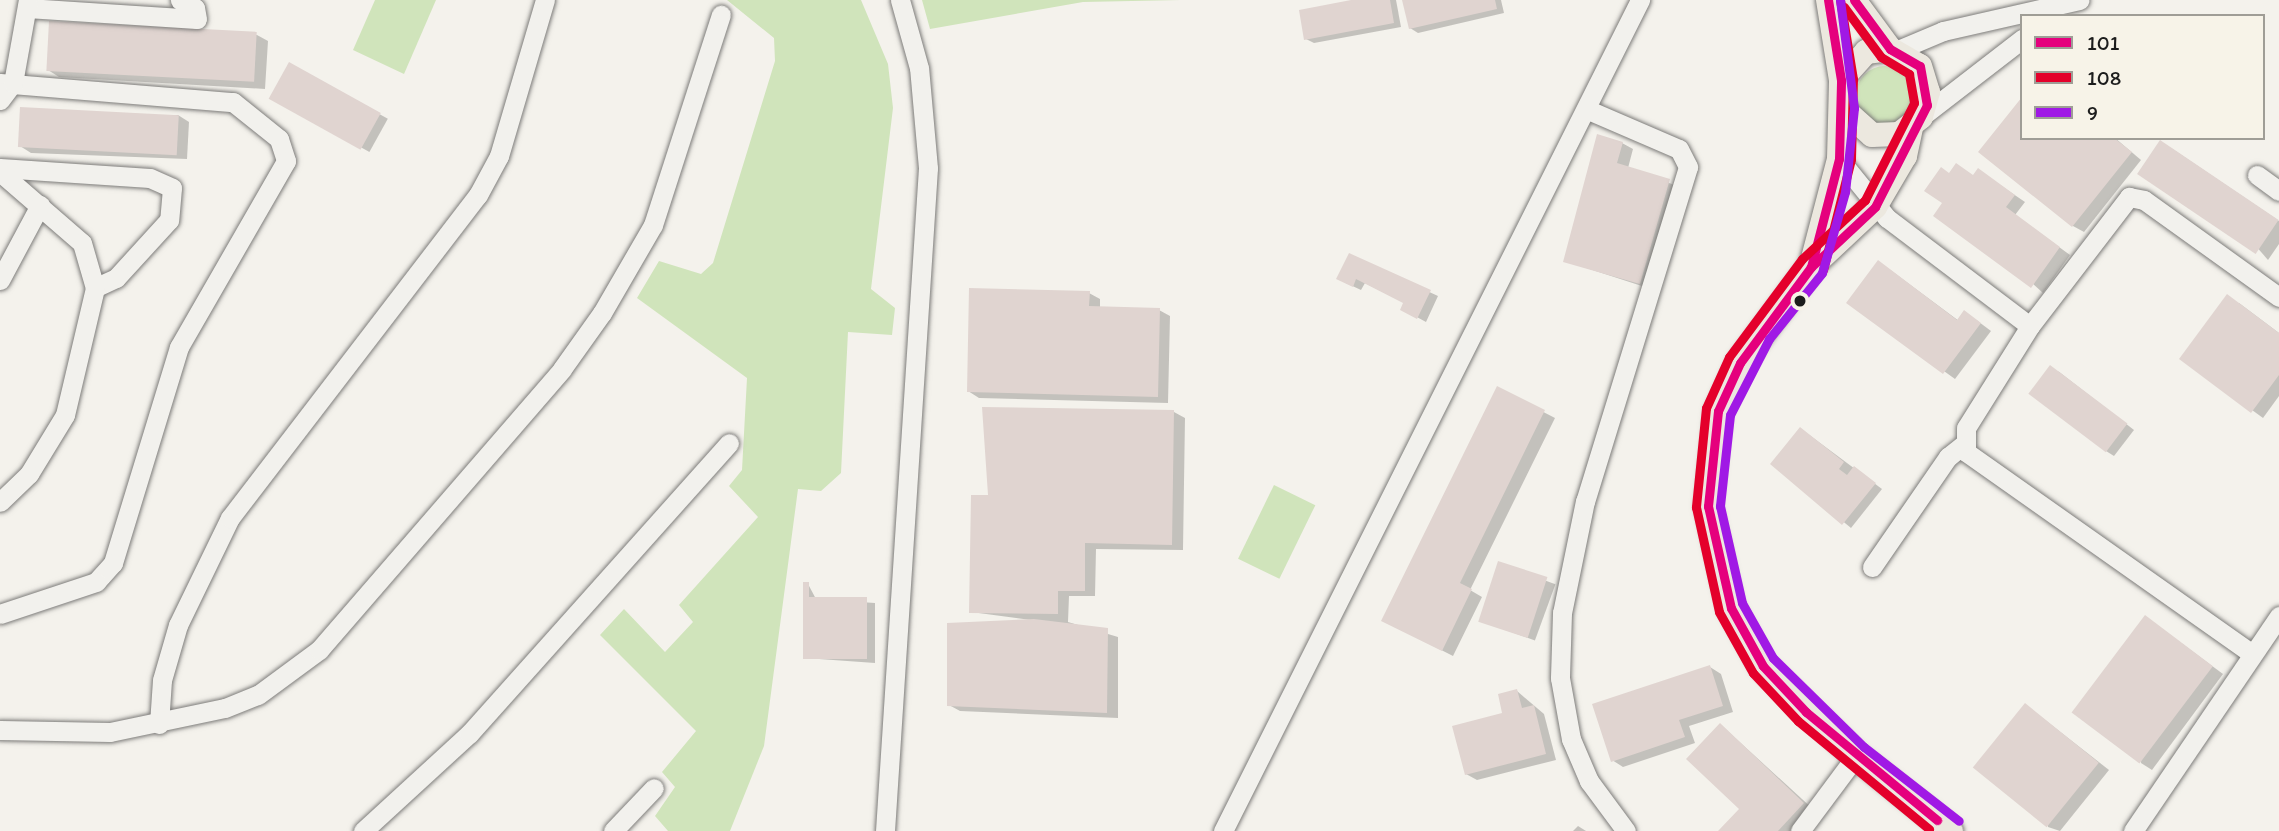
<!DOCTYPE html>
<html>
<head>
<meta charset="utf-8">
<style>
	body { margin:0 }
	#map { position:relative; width:2279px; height:831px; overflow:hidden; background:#f4f2ec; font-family:Itim,sans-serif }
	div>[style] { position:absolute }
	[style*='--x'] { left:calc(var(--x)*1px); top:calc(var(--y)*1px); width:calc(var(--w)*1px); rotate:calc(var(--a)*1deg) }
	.green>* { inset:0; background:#d0e4bb; transform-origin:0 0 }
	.round { border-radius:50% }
	.shadow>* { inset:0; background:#0003; transform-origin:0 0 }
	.building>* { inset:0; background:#e0d4d0; transform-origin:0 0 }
	.roads { filter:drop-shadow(0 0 2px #7d7c7a) drop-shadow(0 0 2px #7d7c7a) }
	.minor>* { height:19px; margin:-9.5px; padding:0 9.5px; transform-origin:9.5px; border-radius:9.5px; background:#f2f1ed }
	.major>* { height:24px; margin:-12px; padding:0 12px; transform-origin:12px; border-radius:12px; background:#ece8df }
	.bus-1>* { height:9px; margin:-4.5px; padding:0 4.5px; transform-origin:4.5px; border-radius:4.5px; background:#e5007d }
	.bus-2>* { height:9px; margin:-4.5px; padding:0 4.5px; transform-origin:4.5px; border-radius:4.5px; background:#e4002b }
	.bus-3>* { height:9px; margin:-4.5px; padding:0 4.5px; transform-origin:4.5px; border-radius:4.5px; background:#a019e5 }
	.dots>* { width:19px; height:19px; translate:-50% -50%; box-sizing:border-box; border:4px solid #f7f3e8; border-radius:50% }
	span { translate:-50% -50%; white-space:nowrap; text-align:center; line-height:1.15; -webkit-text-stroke:5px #f7f3e8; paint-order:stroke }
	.legend { position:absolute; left:2020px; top:14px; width:245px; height:126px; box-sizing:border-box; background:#f7f3e8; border:2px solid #9f9d96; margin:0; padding:9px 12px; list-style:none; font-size:21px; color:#1c1c1c }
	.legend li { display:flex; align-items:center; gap:14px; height:35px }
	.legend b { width:35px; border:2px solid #9f9d96 }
</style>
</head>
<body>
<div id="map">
	<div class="green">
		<i style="clip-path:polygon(375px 0,436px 0,404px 74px,353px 50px)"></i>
		<i style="clip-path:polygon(727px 0,861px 0,888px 64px,893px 108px,871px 289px,895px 308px,892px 335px,848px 332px,841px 473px,821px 491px,798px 489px,764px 746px,730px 831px,668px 831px,655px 816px,675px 787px,662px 772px,696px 731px,600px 635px,624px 609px,665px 652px,693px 622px,679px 605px,758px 517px,729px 486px,742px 470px,747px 378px,637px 298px,659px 261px,701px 274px,713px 263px,775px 61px,774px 38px)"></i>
		<i style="clip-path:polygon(922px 0,1181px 0,1083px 2px,930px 29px)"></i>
		<i class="round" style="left:1856px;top:66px;width:58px;height:58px"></i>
		<i style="left:1274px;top:485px;width:46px;height:82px;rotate:26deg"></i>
	</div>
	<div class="shadow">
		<i style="clip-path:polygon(1361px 0,1396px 0,1401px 27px,1314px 43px,1306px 39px)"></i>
		<i style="clip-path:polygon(1404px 0,1501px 0,1504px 13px,1418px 33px,1410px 28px)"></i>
		<i style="clip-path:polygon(50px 23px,257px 35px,268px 41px,265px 89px,59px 77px,48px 70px)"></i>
		<i style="left:289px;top:64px;width:113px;height:38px;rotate:29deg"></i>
		<i style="clip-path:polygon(178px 115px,189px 122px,187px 159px,31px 153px,20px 146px)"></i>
		<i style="clip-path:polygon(2022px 138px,2115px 138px,2141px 160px,2084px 232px,2073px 226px)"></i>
		<i style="clip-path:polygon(1622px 143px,1633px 149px,1628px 168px,1680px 187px,1651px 289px,1565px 261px)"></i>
		<i style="clip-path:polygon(2171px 148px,2279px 221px,2279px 244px,2268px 260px)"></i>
		<i style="clip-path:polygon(1978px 170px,2025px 202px,2015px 215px,2070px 255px,2043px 293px,1944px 203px,1950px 175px,1974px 176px)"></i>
		<i style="clip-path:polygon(1349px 255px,1438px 296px,1426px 322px,1402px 309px,1405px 303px,1365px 283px,1361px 290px,1346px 283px)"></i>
		<i style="clip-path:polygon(1889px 269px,1959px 321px,1975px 319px,1991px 331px,1955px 379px,1849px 303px)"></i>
		<i style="clip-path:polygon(1089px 293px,1100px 299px,1100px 308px,1159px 310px,1170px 316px,1168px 403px,979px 398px,968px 391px)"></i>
		<i style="clip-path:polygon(2239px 303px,2279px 333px,2279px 396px,2263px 418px,2182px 359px)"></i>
		<i style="clip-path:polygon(2058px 371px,2134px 430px,2114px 456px,2106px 451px)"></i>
		<i style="clip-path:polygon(1497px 388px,1555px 418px,1470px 590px,1482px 597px,1453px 656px,1394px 626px)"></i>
		<i style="clip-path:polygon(983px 409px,1174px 412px,1185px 418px,1183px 550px,1096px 549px,1095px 596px,1069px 596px,1068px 622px,1118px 637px,1118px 718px,960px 711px,949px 705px,1045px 622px,971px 612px,990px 497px)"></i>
		<i style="clip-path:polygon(1808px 434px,1882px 489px,1851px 528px,1773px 464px)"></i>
		<i style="left:1500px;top:564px;width:59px;height:60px;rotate:20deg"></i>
		<i style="clip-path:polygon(808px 584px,816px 599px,875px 603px,875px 663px,805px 658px)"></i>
		<i style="clip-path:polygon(2146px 617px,2223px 674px,2152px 770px,2141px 763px)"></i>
		<i style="clip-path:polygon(1710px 667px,1721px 674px,1733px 712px,1689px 726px,1695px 743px,1623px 767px,1612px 760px)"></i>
		<i style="clip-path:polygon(1517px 691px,1544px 714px,1556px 760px,1477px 780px,1466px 774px)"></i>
		<i style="clip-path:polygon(2026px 705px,2109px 770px,2060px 831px,2048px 827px)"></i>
		<i style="clip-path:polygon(1721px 725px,1814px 810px,1794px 831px,1721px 831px,1741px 809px)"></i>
		<i style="clip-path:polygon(1578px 826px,1586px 831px,1573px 831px)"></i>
	</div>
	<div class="building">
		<i style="clip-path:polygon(1351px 0,1390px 0,1394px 23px,1304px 40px,1299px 10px)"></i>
		<i style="clip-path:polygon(1402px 0,1495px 0,1497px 9px,1409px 29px)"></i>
		<i style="left:49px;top:21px;width:208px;height:50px;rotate:3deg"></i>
		<i style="left:289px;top:62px;width:105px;height:42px;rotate:29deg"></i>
		<i style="clip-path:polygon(2022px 97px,2022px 138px,2114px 138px,2132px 152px,2072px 227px,1978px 152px)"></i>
		<i style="left:20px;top:107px;width:159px;height:40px;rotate:3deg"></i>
		<i style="clip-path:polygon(1597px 134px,1623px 142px,1617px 163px,1670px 179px,1640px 284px,1563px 262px)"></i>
		<i style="left:2160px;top:140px;width:143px;height:41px;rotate:34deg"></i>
		<i style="clip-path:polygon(1956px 163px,1973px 175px,1978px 168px,2015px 195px,2006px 207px,2060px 247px,2031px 288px,1933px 216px,1942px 203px,1924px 191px,1941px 167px,1949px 173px)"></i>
		<i style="clip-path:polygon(1349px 253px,1431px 290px,1417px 319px,1400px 310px,1403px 303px,1356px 279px,1353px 287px,1336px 279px)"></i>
		<i style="clip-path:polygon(1878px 260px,1957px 320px,1964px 310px,1981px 323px,1943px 374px,1846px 303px)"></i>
		<i style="clip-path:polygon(969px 288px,1090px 291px,1089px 306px,1160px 308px,1158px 397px,967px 392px)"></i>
		<i style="clip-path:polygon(2227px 294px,2279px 333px,2279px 375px,2251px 413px,2179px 359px)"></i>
		<i style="left:2050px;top:365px;width:97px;height:36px;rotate:37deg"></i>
		<i style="clip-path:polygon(1497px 386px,1545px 410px,1460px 583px,1472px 589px,1442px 651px,1381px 621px)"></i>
		<i style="clip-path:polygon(982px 407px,1174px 410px,1172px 545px,1085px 543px,1085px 591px,1058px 591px,1058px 614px,969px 613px,971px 495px,988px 495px)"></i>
		<i style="clip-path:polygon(1800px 427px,1844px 462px,1839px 469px,1847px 475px,1854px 466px,1876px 483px,1842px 525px,1770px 464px)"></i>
		<i style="left:1498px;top:561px;width:52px;height:64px;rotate:18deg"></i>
		<i style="clip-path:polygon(803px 582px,809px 582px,809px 597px,867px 597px,867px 659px,803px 659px)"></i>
		<i style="left:2145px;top:615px;width:85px;height:122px;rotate:37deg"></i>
		<i style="clip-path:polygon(1034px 619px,1108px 628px,1107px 713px,947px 706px,947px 623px)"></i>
		<i style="clip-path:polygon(1710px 665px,1723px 706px,1679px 720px,1685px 737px,1611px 762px,1592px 704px)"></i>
		<i style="clip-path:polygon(1517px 689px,1522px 708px,1534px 705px,1546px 754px,1465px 775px,1452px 726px,1502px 713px,1498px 694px)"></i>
		<i style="left:2025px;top:703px;width:95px;height:83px;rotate:39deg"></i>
		<i style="clip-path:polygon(1720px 723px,1804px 803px,1778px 831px,1718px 831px,1739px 809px,1686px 759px)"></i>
	</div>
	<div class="roads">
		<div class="minor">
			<i style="--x:27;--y:8;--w:170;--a:3.7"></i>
			<i style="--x:197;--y:19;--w:11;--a:-100"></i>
			<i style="--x:195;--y:8;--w:17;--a:-152"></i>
			<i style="--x:1898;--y:50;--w:49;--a:-22.9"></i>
			<i style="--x:1943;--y:31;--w:140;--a:-12.8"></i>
			<i style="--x:0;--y:83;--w:234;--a:4.7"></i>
			<i style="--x:233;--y:102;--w:59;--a:38.8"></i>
			<i style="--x:279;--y:139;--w:23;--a:72"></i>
			<i style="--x:286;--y:161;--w:215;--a:119.9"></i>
			<i style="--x:179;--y:347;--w:226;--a:107"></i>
			<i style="--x:113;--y:563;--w:25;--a:132"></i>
			<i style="--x:96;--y:582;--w:101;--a:161.6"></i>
			<i style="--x:0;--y:100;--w:21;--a:-53"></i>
			<i style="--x:13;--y:83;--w:84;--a:-79.8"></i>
			<i style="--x:1586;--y:109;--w:101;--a:23.3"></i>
			<i style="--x:1679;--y:149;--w:20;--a:63"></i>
			<i style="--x:1688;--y:167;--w:350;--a:107.1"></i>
			<i style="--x:1585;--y:501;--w:114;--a:101.6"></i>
			<i style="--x:1562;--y:613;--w:65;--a:91.8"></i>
			<i style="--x:1560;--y:678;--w:62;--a:79.8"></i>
			<i style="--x:1571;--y:739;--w:46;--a:66.8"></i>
			<i style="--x:1589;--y:781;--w:62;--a:53.5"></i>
			<i style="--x:1921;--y:117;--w:128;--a:-37.7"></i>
			<i style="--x:1839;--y:159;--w:76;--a:50.9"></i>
			<i style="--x:1887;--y:218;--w:179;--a:37.1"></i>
			<i style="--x:2030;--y:326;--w:120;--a:122.1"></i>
			<i style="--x:1966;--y:428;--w:24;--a:90"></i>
			<i style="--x:1966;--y:452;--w:350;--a:35.2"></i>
			<i style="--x:0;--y:168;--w:150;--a:3.8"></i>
			<i style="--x:150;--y:178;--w:24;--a:24"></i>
			<i style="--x:172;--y:188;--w:32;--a:95"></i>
			<i style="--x:169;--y:220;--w:79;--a:132.4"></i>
			<i style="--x:116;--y:278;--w:23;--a:155"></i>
			<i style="--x:0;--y:172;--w:108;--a:40.9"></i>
			<i style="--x:82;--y:243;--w:47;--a:73.9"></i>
			<i style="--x:95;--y:288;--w:130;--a:103.3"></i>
			<i style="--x:65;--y:415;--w:69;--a:121.4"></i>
			<i style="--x:29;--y:474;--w:40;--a:136"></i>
			<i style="--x:2257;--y:175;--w:27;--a:36"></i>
			<i style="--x:0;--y:280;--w:85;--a:-61.9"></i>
			<i style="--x:2030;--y:326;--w:163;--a:-52.5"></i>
			<i style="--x:2129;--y:197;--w:15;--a:11"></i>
			<i style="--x:2144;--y:200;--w:166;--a:35.7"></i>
			<i style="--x:1872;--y:567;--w:134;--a:-55.4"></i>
			<i style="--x:1948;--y:457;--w:19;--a:-39"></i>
			<i style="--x:159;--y:724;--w:44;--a:-86.1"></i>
			<i style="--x:162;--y:680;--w:57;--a:-73.8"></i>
			<i style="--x:178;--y:625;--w:119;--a:-64.1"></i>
			<i style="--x:230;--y:518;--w:407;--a:-52.5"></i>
			<i style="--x:478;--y:195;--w:44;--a:-61.7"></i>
			<i style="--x:499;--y:156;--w:163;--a:-73.6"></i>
			<i style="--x:0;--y:730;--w:110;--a:1"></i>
			<i style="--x:110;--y:732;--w:117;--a:-11.8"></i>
			<i style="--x:225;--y:708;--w:35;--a:-22"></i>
			<i style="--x:258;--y:695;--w:76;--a:-36.4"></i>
			<i style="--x:319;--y:650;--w:371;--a:-49.1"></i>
			<i style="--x:562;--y:369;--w:69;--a:-54.5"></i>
			<i style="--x:602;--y:313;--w:102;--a:-59.9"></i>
			<i style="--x:653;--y:225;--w:221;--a:-72.1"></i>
			<i style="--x:363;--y:831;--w:144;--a:-42.5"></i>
			<i style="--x:469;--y:734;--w:390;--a:-48.2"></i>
			<i style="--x:613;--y:831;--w:59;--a:-46.4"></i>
			<i style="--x:885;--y:831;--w:664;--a:-86.29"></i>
			<i style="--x:928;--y:168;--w:100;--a:-95.1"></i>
			<i style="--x:919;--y:68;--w:71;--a:-105.6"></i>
			<i style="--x:1223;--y:831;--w:930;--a:-63.35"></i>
			<i style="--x:1800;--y:831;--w:94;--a:-53.3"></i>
			<i style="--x:2133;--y:831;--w:260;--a:-55.8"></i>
		</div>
		<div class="major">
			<i style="--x:1854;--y:0;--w:61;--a:53.7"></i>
			<i style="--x:1841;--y:80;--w:38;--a:-48"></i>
			<i style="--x:1866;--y:52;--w:24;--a:-7"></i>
			<i style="--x:1890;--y:49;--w:34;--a:30"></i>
			<i style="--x:1920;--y:66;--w:27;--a:73"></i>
			<i style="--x:1928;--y:92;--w:26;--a:106"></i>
			<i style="--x:1921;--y:117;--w:28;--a:142"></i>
			<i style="--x:1899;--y:134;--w:27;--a:178"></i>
			<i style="--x:1872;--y:135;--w:40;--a:-138"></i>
			<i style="--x:1911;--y:128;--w:29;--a:102"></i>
			<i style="--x:1905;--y:156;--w:59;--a:120.5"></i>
			<i style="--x:1875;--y:207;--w:88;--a:136.8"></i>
			<i style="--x:1811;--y:267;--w:119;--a:126.5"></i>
			<i style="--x:1740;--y:363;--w:53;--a:114.6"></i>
			<i style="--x:1718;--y:411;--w:96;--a:96"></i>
			<i style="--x:1708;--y:506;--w:105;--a:77.3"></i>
			<i style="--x:1731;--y:608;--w:66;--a:61.1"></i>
			<i style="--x:1763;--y:666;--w:129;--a:44.1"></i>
			<i style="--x:1856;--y:756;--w:121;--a:38.3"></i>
			<i style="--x:1811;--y:266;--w:111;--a:-75.3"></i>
			<i style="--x:1839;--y:159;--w:79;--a:-88.5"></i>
			<i style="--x:1841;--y:80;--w:81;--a:-99.2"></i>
		</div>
	</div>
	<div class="bus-1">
		<i style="--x:1854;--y:0;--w:61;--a:53.7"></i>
		<i style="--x:1890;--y:49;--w:34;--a:30"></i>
		<i style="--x:1920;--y:66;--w:40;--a:80"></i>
		<i style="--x:1927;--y:105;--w:114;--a:117"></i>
		<i style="--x:1875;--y:207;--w:88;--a:136.8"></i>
		<i style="--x:1811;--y:267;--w:119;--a:126.5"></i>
		<i style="--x:1740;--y:363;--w:53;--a:114.6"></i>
		<i style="--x:1718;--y:411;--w:96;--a:96"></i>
		<i style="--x:1708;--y:506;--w:105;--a:77.3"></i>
		<i style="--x:1731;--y:608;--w:66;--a:61.1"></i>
		<i style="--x:1763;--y:666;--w:63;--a:46.9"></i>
		<i style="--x:1806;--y:712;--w:170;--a:39.5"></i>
		<i style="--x:1811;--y:267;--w:112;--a:-75.5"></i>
		<i style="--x:1839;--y:159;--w:79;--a:-88.5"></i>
		<i style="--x:1841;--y:80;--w:81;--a:-99.2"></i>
	</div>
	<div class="bus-2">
		<i style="--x:1844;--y:7;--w:62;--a:53.5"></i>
		<i style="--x:1881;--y:57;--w:33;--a:31"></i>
		<i style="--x:1909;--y:74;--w:29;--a:80"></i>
		<i style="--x:1914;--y:103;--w:109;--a:116.8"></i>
		<i style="--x:1865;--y:200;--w:86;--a:136.9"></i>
		<i style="--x:1802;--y:259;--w:122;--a:126.7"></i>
		<i style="--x:1729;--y:357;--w:56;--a:114.3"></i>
		<i style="--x:1706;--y:408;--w:100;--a:95.8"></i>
		<i style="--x:1696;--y:507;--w:107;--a:77.6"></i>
		<i style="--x:1719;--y:612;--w:70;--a:60.9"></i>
		<i style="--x:1753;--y:673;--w:66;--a:46.8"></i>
		<i style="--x:1798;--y:721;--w:170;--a:39.5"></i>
		<i style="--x:1823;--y:270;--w:114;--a:-75.8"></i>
		<i style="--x:1851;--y:159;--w:80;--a:-88.6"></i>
		<i style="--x:1853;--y:79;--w:80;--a:-99.3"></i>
	</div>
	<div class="bus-3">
		<i style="--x:1840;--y:0;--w:109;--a:82.6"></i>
		<i style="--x:1854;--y:108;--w:84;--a:96.1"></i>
		<i style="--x:1845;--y:192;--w:84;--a:105.9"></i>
		<i style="--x:1822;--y:273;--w:85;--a:128.8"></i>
		<i style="--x:1769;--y:339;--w:85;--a:117.2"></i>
		<i style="--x:1730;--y:415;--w:92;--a:96.3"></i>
		<i style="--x:1720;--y:506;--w:99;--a:77.2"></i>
		<i style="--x:1742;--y:603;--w:63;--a:60.6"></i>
		<i style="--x:1773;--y:658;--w:127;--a:44.4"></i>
		<i style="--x:1864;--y:747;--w:120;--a:37.9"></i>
	</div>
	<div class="dots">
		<i style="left:1800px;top:301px;background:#1c1c1c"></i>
	</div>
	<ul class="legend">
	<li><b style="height:9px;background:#e5007d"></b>101</li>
	<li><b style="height:9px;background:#e4002b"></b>108</li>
	<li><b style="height:9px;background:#a019e5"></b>9</li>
	</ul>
</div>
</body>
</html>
